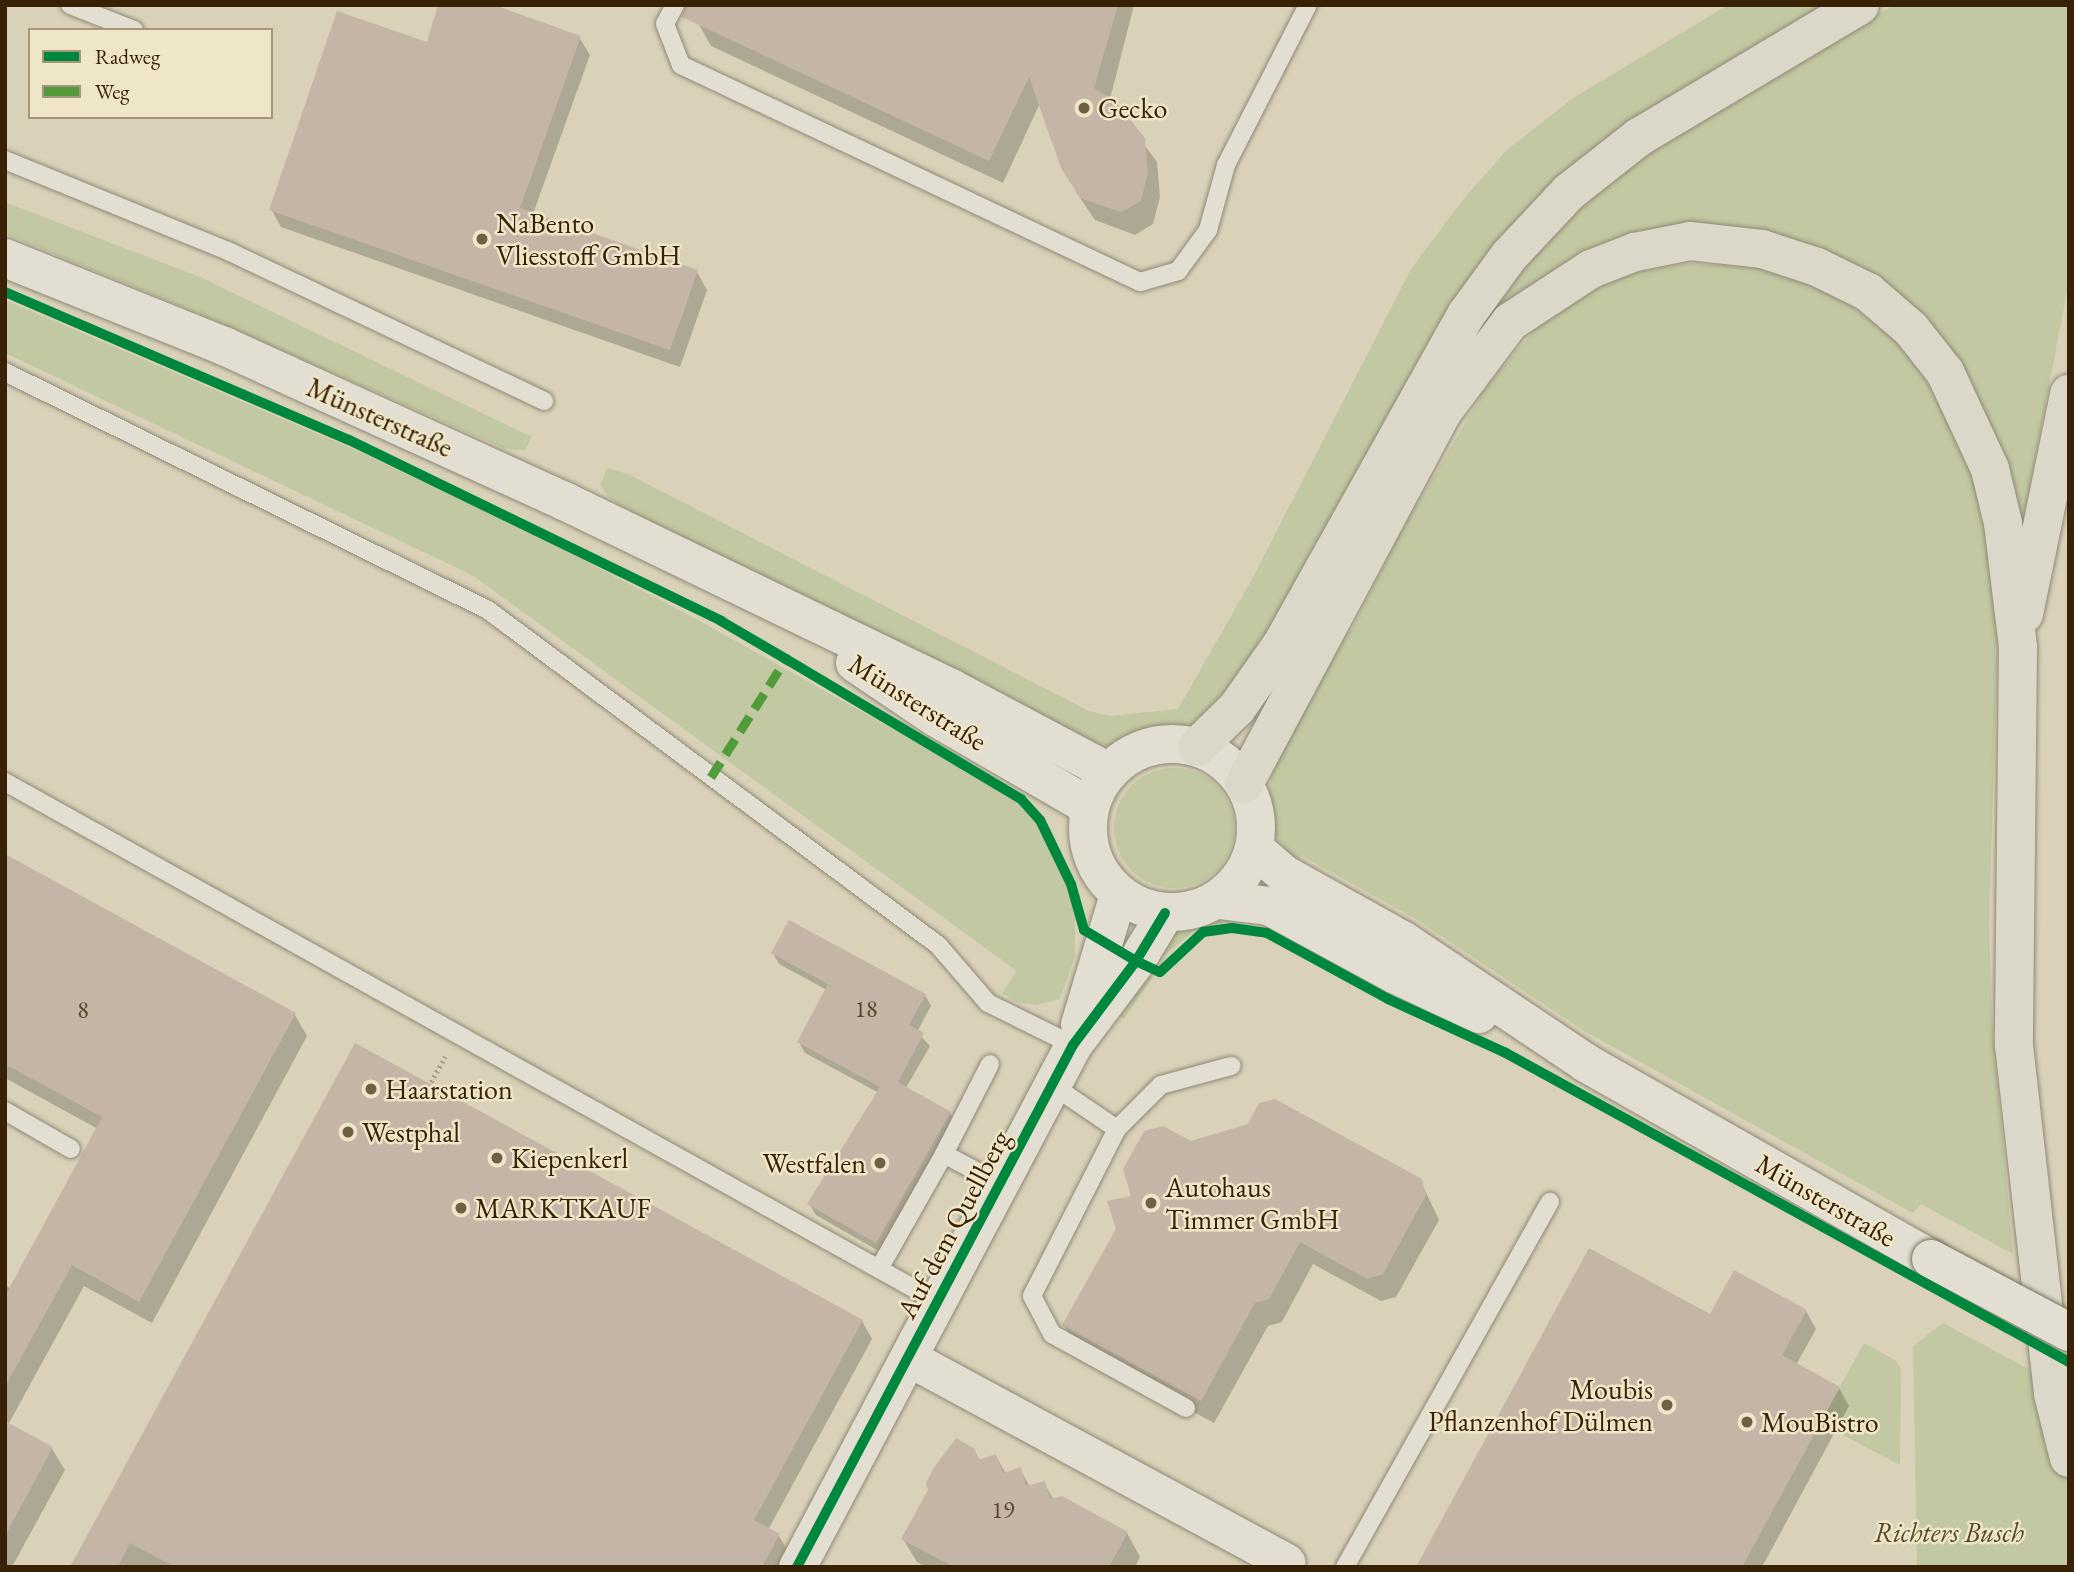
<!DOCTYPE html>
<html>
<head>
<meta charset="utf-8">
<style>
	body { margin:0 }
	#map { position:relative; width:2074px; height:1572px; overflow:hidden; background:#d9d2b9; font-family:"EB Garamond",serif }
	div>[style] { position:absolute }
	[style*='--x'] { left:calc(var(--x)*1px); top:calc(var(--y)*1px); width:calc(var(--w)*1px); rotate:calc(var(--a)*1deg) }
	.green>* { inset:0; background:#c2c8a1 }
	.round { border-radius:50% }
	.shadow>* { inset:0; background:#0003 }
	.building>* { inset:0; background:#c5b5a6 }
	.path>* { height:4.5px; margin-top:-2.25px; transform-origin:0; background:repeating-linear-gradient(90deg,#a29c90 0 2px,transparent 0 5.5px) }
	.roads { filter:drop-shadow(0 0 2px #8f8876) drop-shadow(0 0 2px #8f8876) }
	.service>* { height:18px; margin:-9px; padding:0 9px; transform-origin:9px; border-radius:9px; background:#e2ded1 }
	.minor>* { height:37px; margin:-18.5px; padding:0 18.5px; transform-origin:18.5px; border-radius:18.5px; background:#e2ded1 }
	.secondary>* { height:38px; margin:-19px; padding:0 19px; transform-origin:19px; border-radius:19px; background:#e2ded1 }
	.secondary>.ring { margin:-19px; padding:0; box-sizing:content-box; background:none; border:38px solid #e2ded1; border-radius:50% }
	.trunk>* { height:38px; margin:-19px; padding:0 19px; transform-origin:19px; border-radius:19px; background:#dcd8c9 }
	.bridges { filter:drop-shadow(0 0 2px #77705f) drop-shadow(0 0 2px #77705f) }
	.secondary-bridge>* { height:38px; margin:-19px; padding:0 19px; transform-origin:19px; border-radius:19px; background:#e2ded1 }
	.quiet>* { height:9px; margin-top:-4.5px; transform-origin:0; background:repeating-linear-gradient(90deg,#529b3a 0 18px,transparent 0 27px) }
	.cycleway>* { height:10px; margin:-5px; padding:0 5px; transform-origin:5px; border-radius:5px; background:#00873e }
	.dots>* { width:19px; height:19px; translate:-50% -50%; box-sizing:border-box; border:4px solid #efe6c9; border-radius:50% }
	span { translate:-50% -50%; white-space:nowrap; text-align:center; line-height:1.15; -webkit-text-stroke:5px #efe6c9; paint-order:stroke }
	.number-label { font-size:24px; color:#5b462d }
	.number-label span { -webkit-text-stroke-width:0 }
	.poi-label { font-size:28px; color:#382105 }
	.left { translate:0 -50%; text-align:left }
	.right { translate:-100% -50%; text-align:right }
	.street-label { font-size:28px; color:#382105 }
	.park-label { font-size:28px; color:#564927; font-style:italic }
	.frame { position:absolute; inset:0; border:7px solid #382105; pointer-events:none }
	.legend { position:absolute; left:28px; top:28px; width:245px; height:91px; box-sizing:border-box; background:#efe6c9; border:2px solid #a6977b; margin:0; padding:9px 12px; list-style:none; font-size:21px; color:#382105 }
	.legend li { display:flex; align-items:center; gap:14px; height:35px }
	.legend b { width:35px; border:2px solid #a6977b }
</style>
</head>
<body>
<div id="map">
	<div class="green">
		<i style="clip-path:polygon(1728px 5px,1827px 5px,1471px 276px,1436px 328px,1288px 596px,1274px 639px,1201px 724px,1108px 746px,1092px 744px,625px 508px,609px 498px,600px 485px,607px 468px,628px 474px,1089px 711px,1110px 716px,1178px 709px,1250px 583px,1411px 269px,1465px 197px,1508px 149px,1573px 98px)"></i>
		<i style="clip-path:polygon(1893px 5px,2069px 5px,2069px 281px,2023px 522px,2003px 460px,1818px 251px,1573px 258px,1493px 312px,1515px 279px,1563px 223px,1632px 165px)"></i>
		<i style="clip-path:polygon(5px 202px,202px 278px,532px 437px,525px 450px,505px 449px,193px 311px,5px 234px)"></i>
		<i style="clip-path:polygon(1692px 263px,1775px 270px,1838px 296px,1890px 335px,1915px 360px,1953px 419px,1987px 521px,1998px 630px,1989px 923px,1992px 1023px,2013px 1254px,1921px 1204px,1913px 1213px,1586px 1032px,1414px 918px,1302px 856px,1293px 863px,1274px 833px,1268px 800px,1274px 759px,1324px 661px,1352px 629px,1398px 537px,1487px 386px,1536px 328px,1585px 294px,1636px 272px)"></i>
		<i style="clip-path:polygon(5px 300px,353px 449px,522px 528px,698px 620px,1021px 801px,1038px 822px,1067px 881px,1075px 917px,1075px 956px,1060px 999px,1037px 1005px,1016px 1002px,1002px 993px,1017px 971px,472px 575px,5px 353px)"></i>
		<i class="round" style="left:1114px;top:768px;width:120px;height:120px"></i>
		<i style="clip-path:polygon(1216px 917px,1236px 921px,1195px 930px,1157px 961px,1166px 940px,1179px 930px)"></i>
		<i style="clip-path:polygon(1143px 972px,1153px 977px,1124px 1019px,1118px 1015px)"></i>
		<i style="clip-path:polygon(1943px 1323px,2069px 1391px,2069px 1567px,1917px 1567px,1913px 1346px)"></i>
		<i style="clip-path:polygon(1864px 1343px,1895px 1360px,1901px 1369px,1900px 1465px,1820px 1423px)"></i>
	</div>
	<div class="shadow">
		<i style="clip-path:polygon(706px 5px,1134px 5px,1110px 99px,1157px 162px,1160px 197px,1153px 224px,1135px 235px,1095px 220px,1076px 192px,1040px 103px,1003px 183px,711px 46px,698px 23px)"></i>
		<i style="clip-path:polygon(579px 37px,590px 55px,533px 214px,697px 272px,707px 290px,680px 367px,281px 227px,271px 209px,428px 44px)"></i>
		<i style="clip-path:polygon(5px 857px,295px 1015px,307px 1036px,152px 1323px,84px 1286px,8px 1425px,52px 1449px,65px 1470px,12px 1567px,5px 1567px,5px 1285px,11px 1289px,98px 1129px,5px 1078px)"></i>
		<i style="clip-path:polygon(773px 953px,925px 995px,931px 1006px,917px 1032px,930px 1046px,906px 1088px,950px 1113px,957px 1124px,882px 1253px,816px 1215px,809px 1204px,879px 1093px,805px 1053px,799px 1042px,827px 990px,779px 964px)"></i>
		<i style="clip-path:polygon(355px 1045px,862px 1321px,872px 1339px,768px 1530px,779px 1536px,789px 1553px,782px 1567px,72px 1567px)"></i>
		<i style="clip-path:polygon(1191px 1143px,1420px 1180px,1439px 1220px,1396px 1297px,1381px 1301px,1313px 1264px,1282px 1322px,1268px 1326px,1214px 1423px,1078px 1349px,1064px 1325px,1133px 1198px)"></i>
		<i style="clip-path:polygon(1806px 1311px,1816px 1329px,1796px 1365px,1839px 1388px,1849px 1406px,1762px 1567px,1419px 1567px,1711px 1317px)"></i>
		<i style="clip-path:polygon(974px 1450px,980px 1461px,996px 1456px,1006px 1474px,1020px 1469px,1030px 1487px,1044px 1483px,1054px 1500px,1127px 1533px,1140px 1557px,1135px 1567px,926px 1567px,917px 1562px,903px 1539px)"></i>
	</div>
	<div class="building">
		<i style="clip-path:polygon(438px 5px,494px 5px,581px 36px,520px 208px,698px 270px,670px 350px,269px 210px,337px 11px,427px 42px)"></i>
		<i style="clip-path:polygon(686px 5px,1118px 5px,1094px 88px,1116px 102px,1145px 138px,1148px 173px,1141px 201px,1121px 212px,1080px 198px,1061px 168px,1029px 77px,989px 161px,682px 17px)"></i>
		<i style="clip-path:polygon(5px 854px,296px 1013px,139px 1302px,72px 1265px,5px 1387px,5px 1296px,102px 1117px,5px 1064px)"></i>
		<i style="clip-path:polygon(789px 920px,926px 994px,909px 1025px,924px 1033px,898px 1082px,951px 1112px,876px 1243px,807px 1204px,880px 1087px,797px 1042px,828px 984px,771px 953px)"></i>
		<i style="clip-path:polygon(355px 1043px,863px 1320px,754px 1520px,780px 1534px,762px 1567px,175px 1567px,130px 1543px,118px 1567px,70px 1567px)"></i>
		<i style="clip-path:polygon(1275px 1099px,1422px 1179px,1426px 1195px,1383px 1274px,1367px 1279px,1300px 1242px,1269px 1299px,1255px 1303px,1201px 1401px,1062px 1325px,1116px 1229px,1107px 1201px,1131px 1196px,1123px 1169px,1144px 1131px,1163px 1126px,1191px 1141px,1248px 1124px,1259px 1103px)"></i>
		<i style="clip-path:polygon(1589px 1248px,1710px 1314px,1734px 1270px,1807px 1310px,1782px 1355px,1840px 1387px,1742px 1567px,1416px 1567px)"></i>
		<i style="clip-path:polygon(5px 1421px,53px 1447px,5px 1536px)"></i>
		<i style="clip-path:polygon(956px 1438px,975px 1449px,978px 1460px,996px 1454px,1003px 1473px,1021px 1467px,1026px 1486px,1045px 1481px,1050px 1499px,1062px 1496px,1128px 1532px,1109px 1567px,954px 1567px,901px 1539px,928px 1490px,926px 1483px,933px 1469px)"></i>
	</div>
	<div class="path">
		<i style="--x:431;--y:1082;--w:29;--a:-61"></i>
	</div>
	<div class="roads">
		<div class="service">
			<i style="--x:70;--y:5;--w:69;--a:21.3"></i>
			<i style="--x:675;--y:5;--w:21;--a:118"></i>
			<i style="--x:665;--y:24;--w:44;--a:68.7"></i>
			<i style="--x:681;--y:65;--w:508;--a:25.3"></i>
			<i style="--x:1140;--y:282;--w:40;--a:-16"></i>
			<i style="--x:1178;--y:271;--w:51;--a:-53.8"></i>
			<i style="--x:1208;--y:230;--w:67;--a:-74.5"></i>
			<i style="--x:1226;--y:165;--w:180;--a:-62.9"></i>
			<i style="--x:5;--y:160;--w:241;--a:22.2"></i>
			<i style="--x:228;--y:251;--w:350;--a:25.4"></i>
			<i style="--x:5;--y:372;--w:538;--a:26.23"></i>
			<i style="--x:488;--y:610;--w:561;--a:36.67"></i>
			<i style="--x:938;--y:945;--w:77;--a:49.2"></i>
			<i style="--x:988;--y:1003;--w:95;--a:26.3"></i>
			<i style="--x:5;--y:782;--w:1068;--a:29.13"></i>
			<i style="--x:1052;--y:1085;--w:78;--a:34.1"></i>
			<i style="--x:1117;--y:1129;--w:187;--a:117"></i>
			<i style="--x:1032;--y:1296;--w:43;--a:62.2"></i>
			<i style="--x:1052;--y:1334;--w:153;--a:28.9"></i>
			<i style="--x:5;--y:1111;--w:76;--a:29.9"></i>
			<i style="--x:1117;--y:1129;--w:62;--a:-45"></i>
			<i style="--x:1161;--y:1085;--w:73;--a:-15.2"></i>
			<i style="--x:944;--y:1154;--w:101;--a:-62.9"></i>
			<i style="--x:879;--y:1269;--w:132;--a:-60.5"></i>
			<i style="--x:944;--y:1154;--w:64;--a:28.2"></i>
			<i style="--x:1345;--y:1567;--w:419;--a:-60.7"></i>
		</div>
		<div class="minor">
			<i style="--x:1079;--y:1024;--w:136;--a:-73.3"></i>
			<i style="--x:909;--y:1358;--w:429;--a:28.4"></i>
			<i style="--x:797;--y:1567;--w:590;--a:-62.13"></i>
			<i style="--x:1073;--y:1045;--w:105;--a:-53.1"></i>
			<i style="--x:1136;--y:961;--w:56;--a:-58.9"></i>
		</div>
		<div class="secondary">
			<i style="--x:5;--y:258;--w:236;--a:21.9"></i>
			<i style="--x:224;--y:346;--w:374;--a:24.5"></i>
			<i style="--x:564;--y:501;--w:430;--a:25.8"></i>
			<i style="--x:951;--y:688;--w:179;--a:28"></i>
			<i style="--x:855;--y:663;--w:97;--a:34"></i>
			<i style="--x:935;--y:717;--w:179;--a:30.1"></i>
			<i class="ring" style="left:1088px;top:744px;width:130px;height:130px"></i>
			<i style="--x:1255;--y:849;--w:38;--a:41"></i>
			<i style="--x:1284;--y:874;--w:137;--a:29.2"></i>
			<i style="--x:1404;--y:941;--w:219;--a:33.8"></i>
			<i style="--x:1586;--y:1063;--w:397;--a:29.6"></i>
			<i style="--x:1218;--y:900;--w:51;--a:6.7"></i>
			<i style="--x:1269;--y:906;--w:142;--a:28.5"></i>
			<i style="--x:1394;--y:974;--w:94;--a:25.2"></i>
		</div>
		<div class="trunk">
			<i style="--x:2024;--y:614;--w:225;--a:-78.4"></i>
			<i style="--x:1197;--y:747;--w:56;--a:-44.3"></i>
			<i style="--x:1237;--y:708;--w:78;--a:-54.9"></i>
			<i style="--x:1282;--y:644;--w:377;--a:-60.8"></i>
			<i style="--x:1466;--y:315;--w:73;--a:-53.9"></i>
			<i style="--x:1509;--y:256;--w:88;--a:-46.8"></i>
			<i style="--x:1569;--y:192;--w:89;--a:-38.2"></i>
			<i style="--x:1639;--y:137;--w:257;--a:-30.8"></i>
			<i style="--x:1244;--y:784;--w:424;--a:-61.9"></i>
			<i style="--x:1444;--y:410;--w:110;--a:-53.1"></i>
			<i style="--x:1510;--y:322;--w:97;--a:-33.2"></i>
			<i style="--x:1591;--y:269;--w:47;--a:-21.1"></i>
			<i style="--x:1635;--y:252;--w:56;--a:-11.3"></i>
			<i style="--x:1690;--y:241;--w:72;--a:6.3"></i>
			<i style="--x:1762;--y:249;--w:58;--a:18.1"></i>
			<i style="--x:1817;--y:267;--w:57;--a:26.1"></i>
			<i style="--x:1868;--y:292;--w:57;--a:40.7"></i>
			<i style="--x:1911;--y:329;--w:55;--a:51.7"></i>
			<i style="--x:1945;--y:372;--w:107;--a:65.1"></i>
			<i style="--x:1990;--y:469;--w:56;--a:76.5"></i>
			<i style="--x:2003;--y:523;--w:125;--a:83.1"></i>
			<i style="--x:2018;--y:647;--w:398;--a:90.6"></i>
			<i style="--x:2014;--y:1045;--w:351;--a:83.6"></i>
			<i style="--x:2053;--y:1394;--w:66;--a:76"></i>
		</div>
	</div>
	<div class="bridges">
		<div class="secondary-bridge">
			<i style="--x:1931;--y:1259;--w:156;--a:27.9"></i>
		</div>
	</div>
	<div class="quiet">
		<i style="--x:711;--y:777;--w:140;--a:-57.6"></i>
	</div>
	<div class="cycleway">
		<i style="--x:5;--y:292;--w:374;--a:23.3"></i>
		<i style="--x:349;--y:440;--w:414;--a:25.9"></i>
		<i style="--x:721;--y:621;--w:75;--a:30.3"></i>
		<i style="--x:786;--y:659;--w:274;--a:30.8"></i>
		<i style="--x:1021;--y:799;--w:28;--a:48"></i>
		<i style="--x:1040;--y:820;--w:71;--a:64.2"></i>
		<i style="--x:1071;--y:884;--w:48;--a:74.2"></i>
		<i style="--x:1084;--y:930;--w:61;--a:30.8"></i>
		<i style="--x:1136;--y:961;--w:26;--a:25"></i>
		<i style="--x:1160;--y:972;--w:59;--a:-42.9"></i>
		<i style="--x:1203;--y:932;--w:29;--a:-8"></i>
		<i style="--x:1232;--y:928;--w:35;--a:8"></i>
		<i style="--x:1267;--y:933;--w:138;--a:28.6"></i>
		<i style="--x:1388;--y:999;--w:128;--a:24.6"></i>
		<i style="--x:1504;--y:1052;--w:644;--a:28.75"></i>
		<i style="--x:797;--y:1567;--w:590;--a:-62.13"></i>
		<i style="--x:1073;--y:1045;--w:105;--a:-53.1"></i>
		<i style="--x:1136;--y:961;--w:56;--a:-58.9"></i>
	</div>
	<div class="dots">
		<i style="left:1084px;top:108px;background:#705f44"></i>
		<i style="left:482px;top:239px;background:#705f44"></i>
		<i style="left:371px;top:1089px;background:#705f44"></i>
		<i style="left:348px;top:1132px;background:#705f44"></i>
		<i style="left:497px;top:1158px;background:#705f44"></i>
		<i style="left:880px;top:1163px;background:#705f44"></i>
		<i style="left:1151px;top:1203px;background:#705f44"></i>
		<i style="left:461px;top:1208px;background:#705f44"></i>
		<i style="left:1667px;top:1405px;background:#705f44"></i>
		<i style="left:1747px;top:1422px;background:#705f44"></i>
	</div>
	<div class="number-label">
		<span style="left:866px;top:1009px">18</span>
		<span style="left:83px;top:1010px">8</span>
		<span style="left:1003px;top:1510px">19</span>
	</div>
	<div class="poi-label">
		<span class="left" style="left:1098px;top:108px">Gecko</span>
		<span class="left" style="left:496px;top:239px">NaBento<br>Vliesstoff GmbH</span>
		<span class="left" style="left:385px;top:1089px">Haarstation</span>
		<span class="left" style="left:362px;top:1132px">Westphal</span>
		<span class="left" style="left:511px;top:1158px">Kiepenkerl</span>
		<span class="right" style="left:866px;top:1163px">Westfalen</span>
		<span class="left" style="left:1165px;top:1203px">Autohaus<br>Timmer GmbH</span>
		<span class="left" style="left:475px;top:1208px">MARKTKAUF</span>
		<span class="right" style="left:1653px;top:1405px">Moubis<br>Pflanzenhof Dülmen</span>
		<span class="left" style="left:1761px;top:1422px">MouBistro</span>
	</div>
	<div class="street-label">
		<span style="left:380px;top:417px;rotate:24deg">Münsterstraße</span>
		<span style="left:918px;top:702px;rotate:32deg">Münsterstraße</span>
		<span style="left:1826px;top:1200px;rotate:30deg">Münsterstraße</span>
		<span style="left:953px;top:1224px;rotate:-62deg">Auf dem Quellberg</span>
	</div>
	<div class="park-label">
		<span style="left:1949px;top:1532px">Richters Busch</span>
	</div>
	<div class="frame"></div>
	<ul class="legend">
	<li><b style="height:9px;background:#00873e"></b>Radweg</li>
	<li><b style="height:9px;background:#529b3a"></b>Weg</li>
	</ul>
</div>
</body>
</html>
